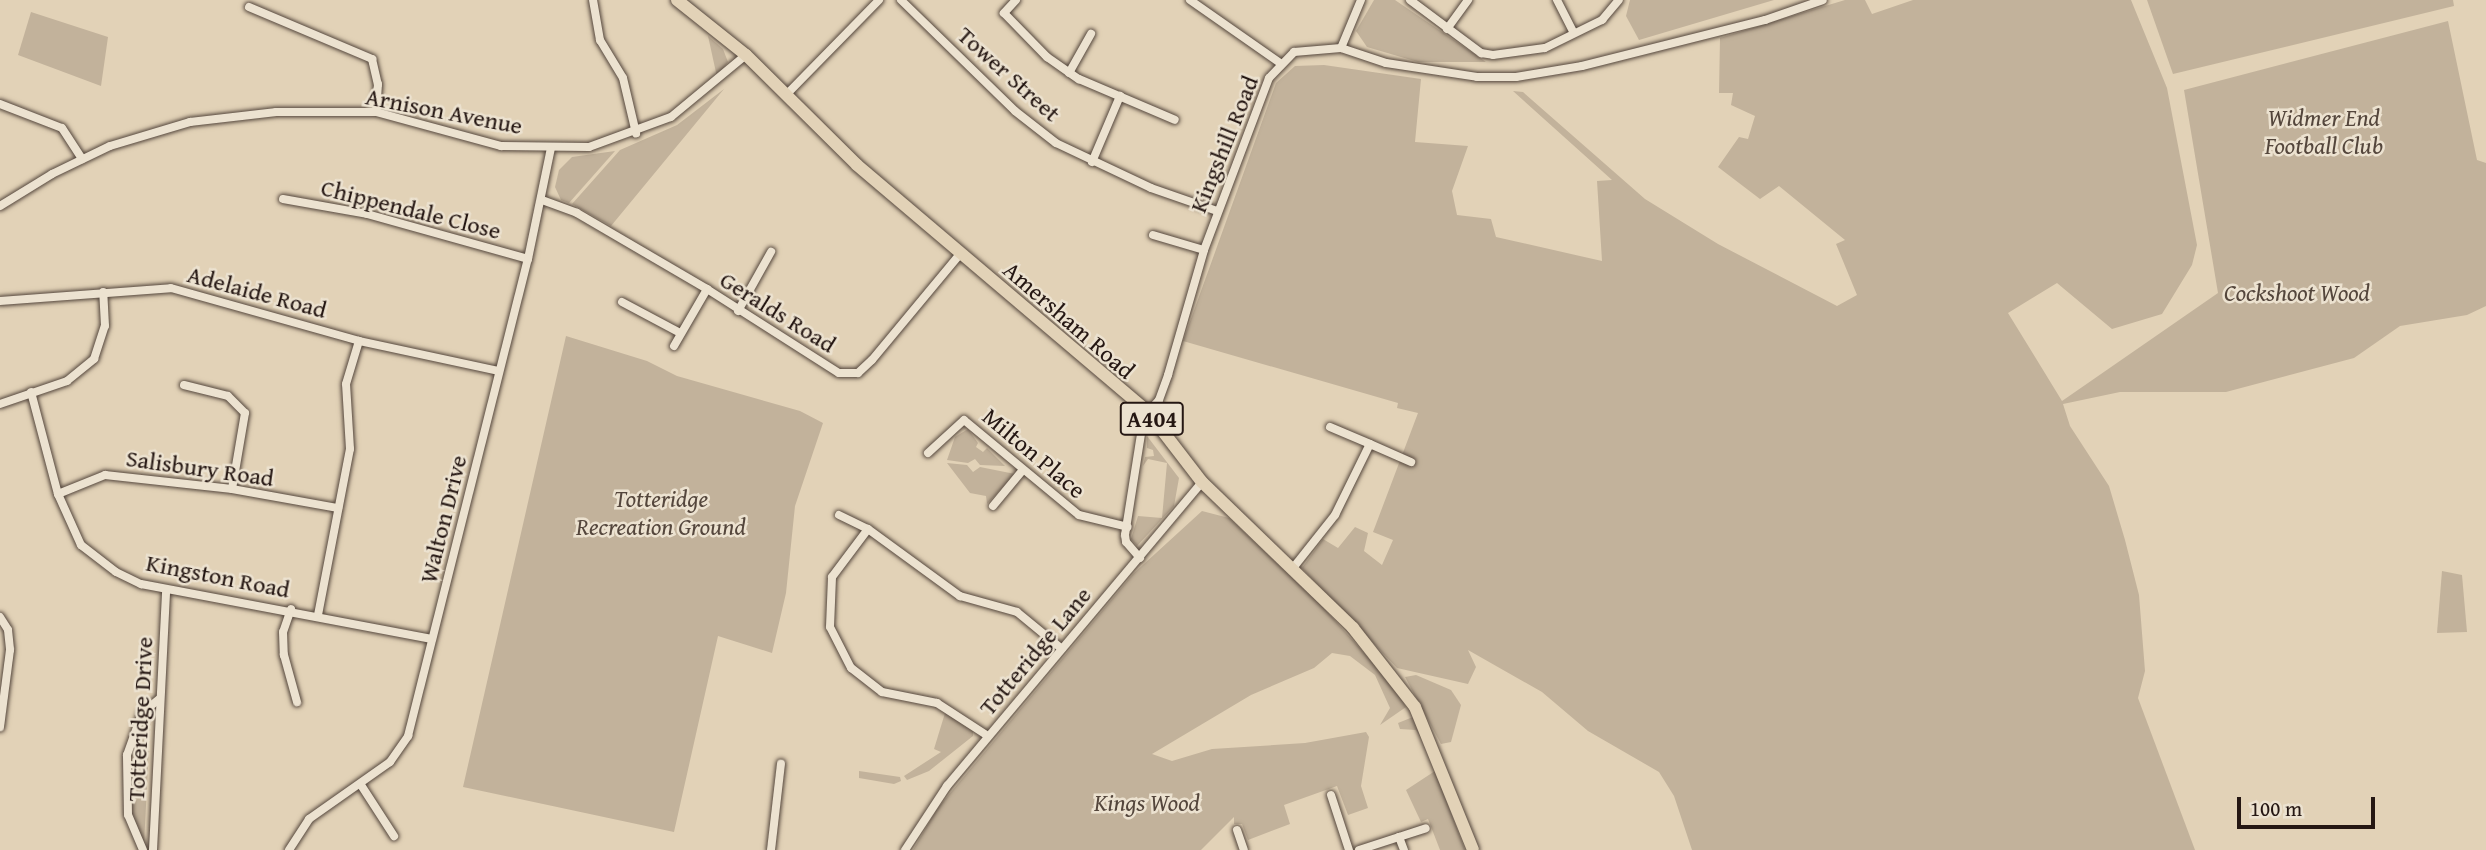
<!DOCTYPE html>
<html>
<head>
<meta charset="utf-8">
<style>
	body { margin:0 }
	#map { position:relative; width:2486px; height:850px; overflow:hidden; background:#e2d2b7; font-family:"Gentium Book Plus",serif }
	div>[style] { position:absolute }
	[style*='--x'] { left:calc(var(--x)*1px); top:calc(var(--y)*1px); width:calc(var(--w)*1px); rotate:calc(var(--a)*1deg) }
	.green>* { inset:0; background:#c2b29b }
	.roads { filter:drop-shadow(0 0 2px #54463c) drop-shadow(0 0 2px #54463c) }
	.minor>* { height:8px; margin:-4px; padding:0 4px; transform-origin:4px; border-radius:4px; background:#ece2d0 }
	.primary>* { height:12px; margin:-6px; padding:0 6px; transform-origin:6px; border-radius:6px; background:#e2d2b7 }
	span { translate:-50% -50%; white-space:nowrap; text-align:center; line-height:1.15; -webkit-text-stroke:5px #ece2d0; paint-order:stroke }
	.shield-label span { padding:2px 5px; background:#ece2d0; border:2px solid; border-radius:5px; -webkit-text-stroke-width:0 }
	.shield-label { font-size:23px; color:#251713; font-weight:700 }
	.street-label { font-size:24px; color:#251713 }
	.park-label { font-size:24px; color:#54463c; font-style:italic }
	.scale { position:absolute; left:2237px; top:797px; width:138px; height:32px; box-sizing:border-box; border:4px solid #251713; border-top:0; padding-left:9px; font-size:21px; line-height:24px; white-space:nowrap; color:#251713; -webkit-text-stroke:5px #ece2d0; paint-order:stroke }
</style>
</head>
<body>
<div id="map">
	<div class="green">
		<i style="clip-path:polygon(1374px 0,1395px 0,1486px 62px,1418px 62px,1367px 47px,1356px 31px)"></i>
		<i style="clip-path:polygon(1630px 0,1774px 0,1639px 40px,1626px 16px)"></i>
		<i style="clip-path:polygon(1845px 0,1865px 0,1872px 14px,1913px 0,2131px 0,2167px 88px,2197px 245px,2192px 265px,2162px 314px,2112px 329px,2057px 283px,2008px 313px,2062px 401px,2218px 293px,2184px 90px,2448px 21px,2477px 160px,2486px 163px,2486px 306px,2467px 315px,2400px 326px,2354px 358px,2226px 392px,2120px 392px,2063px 404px,2070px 426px,2109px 486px,2125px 540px,2139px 595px,2145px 671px,2138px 698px,2195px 850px,1692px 850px,1674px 796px,1659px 772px,1588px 731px,1542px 692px,1468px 650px,1476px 667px,1468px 684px,1397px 668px,1302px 568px,1323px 539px,1338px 548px,1355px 527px,1368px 533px,1364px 551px,1382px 565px,1393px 540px,1373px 532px,1418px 413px,1397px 408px,1398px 403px,1183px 341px,1276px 83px,1295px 66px,1324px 65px,1421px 79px,1415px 142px,1468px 146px,1452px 191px,1457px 215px,1491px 219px,1496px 237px,1602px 261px,1597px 181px,1612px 180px,1513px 91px,1523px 92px,1645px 199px,1718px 244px,1837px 306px,1857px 295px,1836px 244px,1845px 240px,1779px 186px,1760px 199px,1718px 167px,1739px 137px,1748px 139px,1755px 116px,1731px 105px,1733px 93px,1719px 93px,1720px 38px)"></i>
		<i style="clip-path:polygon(2147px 0,2453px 0,2454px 6px,2173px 74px)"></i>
		<i style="clip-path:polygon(31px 12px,108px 37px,101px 86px,18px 55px)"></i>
		<i style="clip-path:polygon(708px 36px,723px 49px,728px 62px,717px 77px)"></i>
		<i style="clip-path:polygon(724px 89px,611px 226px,572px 204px,620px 150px,677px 125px)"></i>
		<i style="clip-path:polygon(615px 151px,569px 203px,561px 200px,555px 187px,559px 170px,572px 157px)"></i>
		<i style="clip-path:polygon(566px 336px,647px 361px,677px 376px,800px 411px,823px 423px,795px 506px,786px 593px,772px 653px,718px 636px,674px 832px,463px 787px)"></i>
		<i style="clip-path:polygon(968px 429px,978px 443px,976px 447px,983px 452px,987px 448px,1005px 466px,980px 465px,975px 459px,968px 463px,947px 460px,955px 437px)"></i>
		<i style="clip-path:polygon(1147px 436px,1179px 478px,1174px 506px,1137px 546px,1131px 539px,1138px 516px,1162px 518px,1167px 463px,1148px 459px,1143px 466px,1145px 457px,1154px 456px,1153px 450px,1147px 448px)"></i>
		<i style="clip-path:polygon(947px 463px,967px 465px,973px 472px,980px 467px,1015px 474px,987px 504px,986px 496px,970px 493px)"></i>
		<i style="clip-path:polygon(1202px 511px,1229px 518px,1320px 604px,1393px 685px,1406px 707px,1380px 725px,1390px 708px,1375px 675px,1350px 656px,1332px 653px,1314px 668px,1251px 695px,1152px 754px,1172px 761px,1212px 749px,1305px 743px,1366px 732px,1369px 737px,1361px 786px,1368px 808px,1348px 815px,1337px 786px,1284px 805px,1290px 824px,1248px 840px,1242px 824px,1234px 824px,1234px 817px,1201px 850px,913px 850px,937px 809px,1133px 574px)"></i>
		<i style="clip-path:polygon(2442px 571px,2462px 575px,2467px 632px,2437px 633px)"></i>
		<i style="clip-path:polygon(1416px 675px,1451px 690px,1461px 705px,1451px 742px,1441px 744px,1405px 677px)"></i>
		<i style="clip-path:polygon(151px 710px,144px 844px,131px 812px,138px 755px,133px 748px,144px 711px)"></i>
		<i style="clip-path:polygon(945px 713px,973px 731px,973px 736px,929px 771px,907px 780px,904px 776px,941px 752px,934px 749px)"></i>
		<i style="clip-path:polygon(1413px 717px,1425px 744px,1416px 730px,1400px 729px,1398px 723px)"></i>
		<i style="clip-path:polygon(859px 771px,900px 777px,901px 781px,894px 784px,859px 778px)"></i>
		<i style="clip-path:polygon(1435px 771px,1465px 850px,1440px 850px,1428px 819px,1421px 822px,1406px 790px)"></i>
	</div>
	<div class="roads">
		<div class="minor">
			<i style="--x:593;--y:0;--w:41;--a:80.1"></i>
			<i style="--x:600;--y:40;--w:44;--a:58.8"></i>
			<i style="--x:623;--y:78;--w:57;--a:76.7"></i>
			<i style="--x:901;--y:0;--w:159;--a:44.2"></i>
			<i style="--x:1015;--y:111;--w:52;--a:38"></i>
			<i style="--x:1056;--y:143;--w:105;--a:25.3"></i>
			<i style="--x:1151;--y:188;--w:70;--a:19.2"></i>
			<i style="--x:1016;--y:0;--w:18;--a:133"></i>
			<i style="--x:1004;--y:13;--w:62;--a:45.7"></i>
			<i style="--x:1047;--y:57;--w:39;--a:35"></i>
			<i style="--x:1079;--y:79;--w:104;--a:23.1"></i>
			<i style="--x:1190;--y:0;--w:110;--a:35"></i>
			<i style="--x:1410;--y:0;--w:89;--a:36.7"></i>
			<i style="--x:1481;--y:53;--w:12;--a:9"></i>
			<i style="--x:1493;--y:55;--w:52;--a:-7.7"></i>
			<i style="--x:1545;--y:48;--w:64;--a:-26.2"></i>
			<i style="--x:1602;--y:20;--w:26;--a:-50"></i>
			<i style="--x:1557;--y:0;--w:37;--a:63"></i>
			<i style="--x:249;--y:7;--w:134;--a:22.9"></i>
			<i style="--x:372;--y:59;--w:26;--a:77"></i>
			<i style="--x:378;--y:84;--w:28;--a:94"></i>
			<i style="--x:1447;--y:29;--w:36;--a:-54"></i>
			<i style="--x:1341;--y:48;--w:52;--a:-67.4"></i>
			<i style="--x:1069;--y:73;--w:45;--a:-60.6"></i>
			<i style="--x:786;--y:95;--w:133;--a:-45.6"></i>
			<i style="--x:0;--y:104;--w:66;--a:21.2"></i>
			<i style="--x:62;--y:128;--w:37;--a:57"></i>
			<i style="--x:1092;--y:162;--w:72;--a:-67"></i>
			<i style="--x:283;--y:199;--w:85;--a:10.1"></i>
			<i style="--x:367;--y:214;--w:167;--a:15.6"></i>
			<i style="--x:542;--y:200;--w:37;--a:20"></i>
			<i style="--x:577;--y:213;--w:151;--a:30.3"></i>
			<i style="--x:707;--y:289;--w:156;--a:32.5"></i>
			<i style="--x:839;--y:373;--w:19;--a:0"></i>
			<i style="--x:858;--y:373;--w:19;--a:-43"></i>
			<i style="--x:872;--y:360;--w:138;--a:-50.3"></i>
			<i style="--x:0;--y:206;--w:61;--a:-31.6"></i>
			<i style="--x:52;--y:174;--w:64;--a:-25.8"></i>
			<i style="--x:110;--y:146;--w:84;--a:-16.7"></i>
			<i style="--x:190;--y:122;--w:87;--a:-6.6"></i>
			<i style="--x:276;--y:112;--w:100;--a:0"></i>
			<i style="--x:376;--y:112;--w:130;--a:15.2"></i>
			<i style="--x:501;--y:146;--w:88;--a:0.7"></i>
			<i style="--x:589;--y:147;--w:87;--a:-20.1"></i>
			<i style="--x:671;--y:117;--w:97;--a:-39.6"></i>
			<i style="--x:1153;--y:235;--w:53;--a:16.4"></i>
			<i style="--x:0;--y:301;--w:171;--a:-4.3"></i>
			<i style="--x:171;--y:288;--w:195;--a:15.7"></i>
			<i style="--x:359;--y:341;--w:143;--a:12.1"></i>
			<i style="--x:622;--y:302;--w:66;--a:28.1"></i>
			<i style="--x:738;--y:311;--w:68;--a:-60.8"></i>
			<i style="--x:674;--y:346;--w:66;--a:-59.9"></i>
			<i style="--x:184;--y:385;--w:45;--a:14"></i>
			<i style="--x:228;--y:396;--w:24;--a:45"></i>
			<i style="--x:245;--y:413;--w:77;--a:99.7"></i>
			<i style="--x:31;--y:392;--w:106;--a:75.2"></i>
			<i style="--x:58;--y:494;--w:56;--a:65.7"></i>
			<i style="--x:81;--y:545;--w:44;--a:37.6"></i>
			<i style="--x:116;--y:572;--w:28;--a:26"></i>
			<i style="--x:141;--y:584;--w:296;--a:10.7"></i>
			<i style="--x:0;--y:404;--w:71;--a:-18.9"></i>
			<i style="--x:67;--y:381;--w:35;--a:-39"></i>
			<i style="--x:94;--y:359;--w:35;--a:-72"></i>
			<i style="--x:105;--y:326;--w:34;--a:-93"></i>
			<i style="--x:1148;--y:412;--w:16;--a:-47"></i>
			<i style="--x:1159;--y:400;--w:27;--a:-70"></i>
			<i style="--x:1168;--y:375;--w:130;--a:-73.9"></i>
			<i style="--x:1204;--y:250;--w:184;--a:-69.3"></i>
			<i style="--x:1269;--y:78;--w:36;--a:-46"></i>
			<i style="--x:1294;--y:52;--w:47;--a:-4.9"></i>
			<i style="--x:1341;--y:48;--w:47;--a:18.4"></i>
			<i style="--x:1386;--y:63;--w:92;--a:8.7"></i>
			<i style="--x:1477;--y:77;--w:39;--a:0"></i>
			<i style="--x:1516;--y:77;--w:67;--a:-9.5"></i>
			<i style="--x:1582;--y:66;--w:189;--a:-14.1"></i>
			<i style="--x:1765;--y:20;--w:61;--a:-19"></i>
			<i style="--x:1330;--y:427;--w:43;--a:23"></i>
			<i style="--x:928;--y:453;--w:49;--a:-42.5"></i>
			<i style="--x:964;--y:420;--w:149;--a:39.6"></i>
			<i style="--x:1079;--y:515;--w:50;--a:13.8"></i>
			<i style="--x:58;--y:494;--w:51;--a:-22"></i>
			<i style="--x:105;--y:475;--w:128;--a:6.3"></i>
			<i style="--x:232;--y:489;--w:108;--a:10.2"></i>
			<i style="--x:993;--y:506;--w:45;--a:-50.4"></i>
			<i style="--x:839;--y:515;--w:32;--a:26"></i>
			<i style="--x:1140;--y:558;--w:21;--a:-131"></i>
			<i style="--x:1126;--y:542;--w:7;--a:-98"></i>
			<i style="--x:1125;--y:535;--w:102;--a:-81"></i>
			<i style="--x:1293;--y:568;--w:68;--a:-51.6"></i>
			<i style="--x:1335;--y:515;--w:79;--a:-63.8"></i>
			<i style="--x:1370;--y:444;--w:45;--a:23.7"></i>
			<i style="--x:291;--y:609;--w:24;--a:109"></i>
			<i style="--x:283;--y:632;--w:23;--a:88"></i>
			<i style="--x:284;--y:655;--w:49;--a:74.5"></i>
			<i style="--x:318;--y:615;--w:169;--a:-79.1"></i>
			<i style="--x:350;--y:449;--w:65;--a:-93.5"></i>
			<i style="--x:346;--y:384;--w:45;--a:-73.2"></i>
			<i style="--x:0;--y:617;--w:15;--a:58"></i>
			<i style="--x:8;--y:630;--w:20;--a:84"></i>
			<i style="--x:10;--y:650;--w:78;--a:97.4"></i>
			<i style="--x:988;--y:736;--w:61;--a:-147.1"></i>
			<i style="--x:937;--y:703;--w:56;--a:-168.7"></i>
			<i style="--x:882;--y:692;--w:39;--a:-142"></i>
			<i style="--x:851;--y:668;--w:46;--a:-117.1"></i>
			<i style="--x:830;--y:627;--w:50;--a:-87.7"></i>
			<i style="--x:832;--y:577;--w:60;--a:-53.1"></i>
			<i style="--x:868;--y:529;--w:114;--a:36.1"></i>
			<i style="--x:960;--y:596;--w:59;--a:15.7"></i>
			<i style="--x:1017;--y:612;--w:58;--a:39.4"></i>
			<i style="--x:361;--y:785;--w:61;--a:57.1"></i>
			<i style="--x:1331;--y:795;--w:58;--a:71.9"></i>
			<i style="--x:1237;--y:830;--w:21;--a:71"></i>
			<i style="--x:1399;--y:837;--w:28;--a:-18"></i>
			<i style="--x:143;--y:850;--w:38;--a:-113"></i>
			<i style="--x:128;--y:815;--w:60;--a:-91"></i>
			<i style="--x:127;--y:755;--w:45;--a:-70.3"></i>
			<i style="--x:142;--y:713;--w:22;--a:-39"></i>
			<i style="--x:153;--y:850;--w:260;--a:-87.1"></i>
			<i style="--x:289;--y:850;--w:37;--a:-57"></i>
			<i style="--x:309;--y:819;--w:99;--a:-35.1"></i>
			<i style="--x:390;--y:762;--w:32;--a:-55"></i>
			<i style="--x:408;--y:736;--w:492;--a:-75.9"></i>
			<i style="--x:528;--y:259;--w:113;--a:-78.3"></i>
			<i style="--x:771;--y:850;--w:87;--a:-83.4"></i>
			<i style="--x:905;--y:850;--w:77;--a:-56.7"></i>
			<i style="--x:947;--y:786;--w:397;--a:-50"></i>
			<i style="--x:1359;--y:850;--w:42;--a:-18"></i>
			<i style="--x:1399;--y:837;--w:14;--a:69"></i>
		</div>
		<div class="primary">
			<i style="--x:677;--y:0;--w:88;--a:38.6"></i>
			<i style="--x:746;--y:55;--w:156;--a:44.7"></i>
			<i style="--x:857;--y:165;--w:382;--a:40.3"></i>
			<i style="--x:1148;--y:412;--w:88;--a:52.4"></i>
			<i style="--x:1202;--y:482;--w:210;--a:44"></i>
			<i style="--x:1353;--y:628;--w:100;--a:51.9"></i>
			<i style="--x:1415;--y:707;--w:154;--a:67.9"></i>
		</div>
	</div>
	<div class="shield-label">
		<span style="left:1152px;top:419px">A404</span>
	</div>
	<div class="street-label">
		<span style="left:1009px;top:74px;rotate:42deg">Tower Street</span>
		<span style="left:444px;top:111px;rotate:11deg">Arnison Avenue</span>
		<span style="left:1224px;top:144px;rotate:-68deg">Kingshill Road</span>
		<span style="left:411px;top:209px;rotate:14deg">Chippendale Close</span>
		<span style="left:257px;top:292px;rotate:15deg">Adelaide Road</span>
		<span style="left:778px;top:312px;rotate:32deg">Geralds Road</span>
		<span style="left:1069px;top:320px;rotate:41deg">Amersham Road</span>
		<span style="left:1034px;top:453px;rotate:40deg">Milton Place</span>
		<span style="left:200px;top:468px;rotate:8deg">Salisbury Road</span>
		<span style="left:443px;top:519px;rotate:-76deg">Walton Drive</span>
		<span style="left:218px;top:576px;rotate:11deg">Kingston Road</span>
		<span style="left:1035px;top:651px;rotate:-50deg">Totteridge Lane</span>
		<span style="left:140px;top:719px;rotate:-87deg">Totteridge Drive</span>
	</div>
	<div class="park-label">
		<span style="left:2324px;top:132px">Widmer End<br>Football Club</span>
		<span style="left:2297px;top:293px">Cockshoot Wood</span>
		<span style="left:661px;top:513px">Totteridge<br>Recreation Ground</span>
		<span style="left:1147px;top:803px">Kings Wood</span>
	</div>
	<div class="scale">100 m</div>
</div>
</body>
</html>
